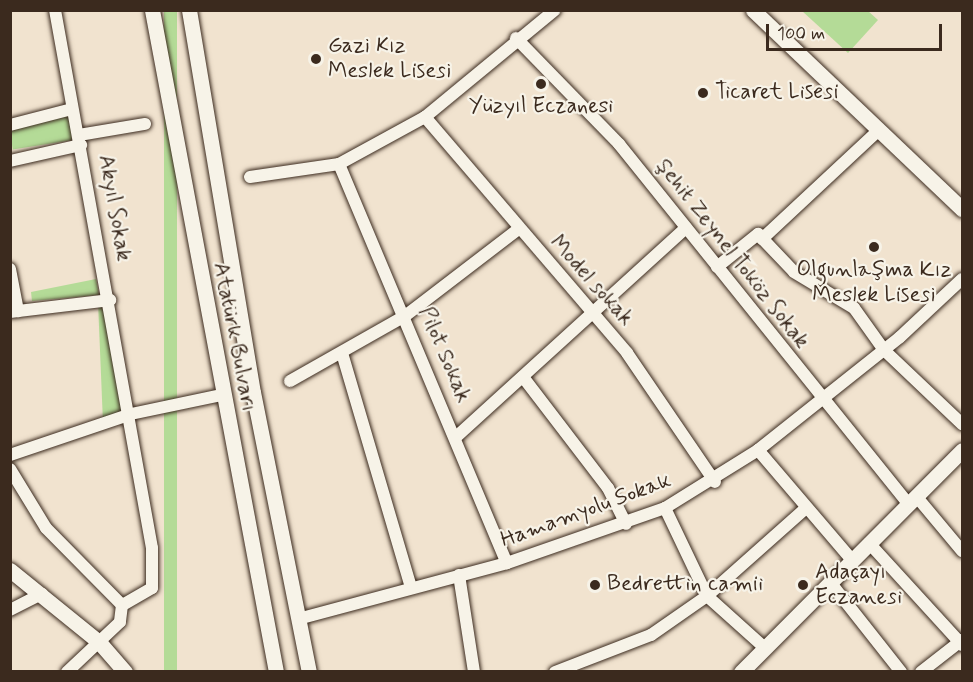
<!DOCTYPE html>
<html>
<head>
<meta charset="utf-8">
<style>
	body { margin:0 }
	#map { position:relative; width:973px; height:682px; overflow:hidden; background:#f1e3cf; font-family:Mynerve,sans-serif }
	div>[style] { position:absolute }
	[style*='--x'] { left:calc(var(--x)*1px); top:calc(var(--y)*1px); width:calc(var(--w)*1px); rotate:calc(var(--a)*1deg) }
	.green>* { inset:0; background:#b4db97; transform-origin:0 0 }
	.roads { filter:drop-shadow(0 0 2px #3b2a1e) drop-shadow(0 0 2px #3b2a1e) }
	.minor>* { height:12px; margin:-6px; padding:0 6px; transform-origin:6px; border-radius:6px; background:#f7f3e8 }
	.major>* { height:15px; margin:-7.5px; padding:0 7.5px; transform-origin:7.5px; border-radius:7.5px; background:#f7f3e8 }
	.dots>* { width:16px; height:16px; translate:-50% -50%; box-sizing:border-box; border:3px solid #f7f3e8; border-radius:50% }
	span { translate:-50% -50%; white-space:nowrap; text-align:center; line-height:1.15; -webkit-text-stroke:4.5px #f7f3e8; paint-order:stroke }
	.poi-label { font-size:22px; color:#3b2a1e }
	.left { translate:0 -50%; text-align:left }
	.street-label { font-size:22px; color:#3b2a1e }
	.frame { position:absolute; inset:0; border:12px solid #3b2a1e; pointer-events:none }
	.scale { position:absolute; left:766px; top:24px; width:176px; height:27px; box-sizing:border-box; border:3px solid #3b2a1e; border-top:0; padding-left:8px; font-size:18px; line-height:21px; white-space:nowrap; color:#3b2a1e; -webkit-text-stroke:4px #f7f3e8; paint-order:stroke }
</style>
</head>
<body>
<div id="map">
	<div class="green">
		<i style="left:164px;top:11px;width:13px;height:671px"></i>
		<i style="clip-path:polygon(802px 11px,868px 11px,878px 20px,848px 53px)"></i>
		<i style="left:71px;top:115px;width:25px;height:63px;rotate:81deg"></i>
		<i style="clip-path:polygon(96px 279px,99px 295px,32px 301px,31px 292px)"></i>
		<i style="clip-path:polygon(110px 300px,131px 414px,103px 423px,98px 302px)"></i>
	</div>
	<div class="roads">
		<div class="minor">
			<i style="--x:55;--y:10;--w:547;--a:79.78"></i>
			<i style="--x:152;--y:548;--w:40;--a:90"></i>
			<i style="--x:152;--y:588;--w:34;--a:150"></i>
			<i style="--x:516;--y:38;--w:148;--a:45.8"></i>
			<i style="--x:619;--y:144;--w:462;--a:51.2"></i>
			<i style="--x:425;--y:117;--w:311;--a:49.4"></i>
			<i style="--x:627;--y:353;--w:156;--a:55.7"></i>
			<i style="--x:10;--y:125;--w:64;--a:-14.5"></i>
			<i style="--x:79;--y:135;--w:67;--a:-9.5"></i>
			<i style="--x:10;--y:161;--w:73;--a:-12.7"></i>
			<i style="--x:339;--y:164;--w:433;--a:67.2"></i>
			<i style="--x:250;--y:177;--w:90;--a:-8.3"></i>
			<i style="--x:339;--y:164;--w:98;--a:-28.7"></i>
			<i style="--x:425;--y:117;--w:168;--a:-39.5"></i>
			<i style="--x:762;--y:239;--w:160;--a:-43"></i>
			<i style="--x:717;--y:267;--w:53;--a:-38.8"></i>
			<i style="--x:758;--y:234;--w:52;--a:46.5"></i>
			<i style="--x:794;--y:272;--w:70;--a:31"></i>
			<i style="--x:854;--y:308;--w:52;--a:54.5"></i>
			<i style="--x:884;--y:350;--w:108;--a:43.5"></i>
			<i style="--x:10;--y:269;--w:43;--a:79.2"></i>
			<i style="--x:10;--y:312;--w:101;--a:-6.8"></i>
			<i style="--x:342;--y:353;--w:245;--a:73.6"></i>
			<i style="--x:523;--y:377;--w:140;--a:52.6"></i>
			<i style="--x:608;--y:488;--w:40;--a:63.4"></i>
			<i style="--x:290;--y:381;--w:132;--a:-29.5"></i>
			<i style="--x:405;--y:316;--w:141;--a:-37.5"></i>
			<i style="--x:456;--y:437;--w:311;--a:-42.3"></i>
			<i style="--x:758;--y:450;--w:145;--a:49.5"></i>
			<i style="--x:10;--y:455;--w:128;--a:-18.7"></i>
			<i style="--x:131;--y:414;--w:93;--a:-11.8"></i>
			<i style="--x:10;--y:469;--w:69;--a:58.6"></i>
			<i style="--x:46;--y:528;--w:108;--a:45.4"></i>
			<i style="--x:122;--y:605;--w:17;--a:97"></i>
			<i style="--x:120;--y:622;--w:73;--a:136.7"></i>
			<i style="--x:916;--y:496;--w:72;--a:50.1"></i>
			<i style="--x:665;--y:508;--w:98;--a:64.5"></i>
			<i style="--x:707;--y:596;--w:78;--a:41.9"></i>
			<i style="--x:869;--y:543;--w:138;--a:47.6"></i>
			<i style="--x:459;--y:575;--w:98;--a:81.2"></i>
			<i style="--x:830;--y:582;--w:115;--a:51.7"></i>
			<i style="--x:10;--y:610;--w:36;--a:-27"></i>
			<i style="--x:298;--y:619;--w:216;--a:-15"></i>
			<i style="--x:507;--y:563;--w:167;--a:-19.2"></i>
			<i style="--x:665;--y:508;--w:110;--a:-31.9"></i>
			<i style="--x:758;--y:450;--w:181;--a:-38.5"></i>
			<i style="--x:900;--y:337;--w:85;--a:-43.1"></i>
			<i style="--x:555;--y:672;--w:103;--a:-21.1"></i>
			<i style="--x:651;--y:635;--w:68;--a:-34.9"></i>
			<i style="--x:707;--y:596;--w:132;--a:-41.6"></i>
			<i style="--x:921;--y:672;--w:52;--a:-38"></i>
		</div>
		<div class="major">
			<i style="--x:152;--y:10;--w:674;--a:79.39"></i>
			<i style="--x:189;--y:10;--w:387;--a:80.5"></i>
			<i style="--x:253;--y:392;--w:286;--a:78.7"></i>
			<i style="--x:753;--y:10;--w:289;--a:43.6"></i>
			<i style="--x:10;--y:570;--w:114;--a:39"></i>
			<i style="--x:99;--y:642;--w:40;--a:49"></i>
			<i style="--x:741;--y:672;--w:313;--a:-45.1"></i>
		</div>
	</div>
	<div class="dots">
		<i style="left:316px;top:59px;background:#3b2a1e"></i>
		<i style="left:541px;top:84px;background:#3b2a1e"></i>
		<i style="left:703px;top:93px;background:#3b2a1e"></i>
		<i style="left:874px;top:247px;background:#3b2a1e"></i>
		<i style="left:595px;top:585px;background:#3b2a1e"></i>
		<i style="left:803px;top:585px;background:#3b2a1e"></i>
	</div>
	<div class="poi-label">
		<span class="left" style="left:328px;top:59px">Gazi Kız<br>Meslek Lisesi</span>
		<span class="left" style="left:715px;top:93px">Ticaret Lisesi</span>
		<span style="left:541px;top:107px">Yüzyıl Eczanesi</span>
		<span style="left:874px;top:283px">Olgunlaşma Kız<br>Meslek Lisesi</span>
		<span class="left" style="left:815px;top:585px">Adaçayı<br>Eczanesi</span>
		<span class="left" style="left:607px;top:585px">Bedrettin camii</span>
	</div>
	<div class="street-label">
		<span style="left:114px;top:208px;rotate:80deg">Akyıl Sokak</span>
		<span style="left:732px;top:254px;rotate:52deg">Şehit Zeynel Toköz Sokak</span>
		<span style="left:591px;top:281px;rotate:48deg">Model sokak</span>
		<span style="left:234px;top:337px;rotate:79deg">Atatürk Bulvarı</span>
		<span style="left:444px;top:355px;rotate:67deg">Pilot Sokak</span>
		<span style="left:586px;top:511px;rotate:-20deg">Hamamyolu Sokak</span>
	</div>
	<div class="frame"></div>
	<div class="scale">100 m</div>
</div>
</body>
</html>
